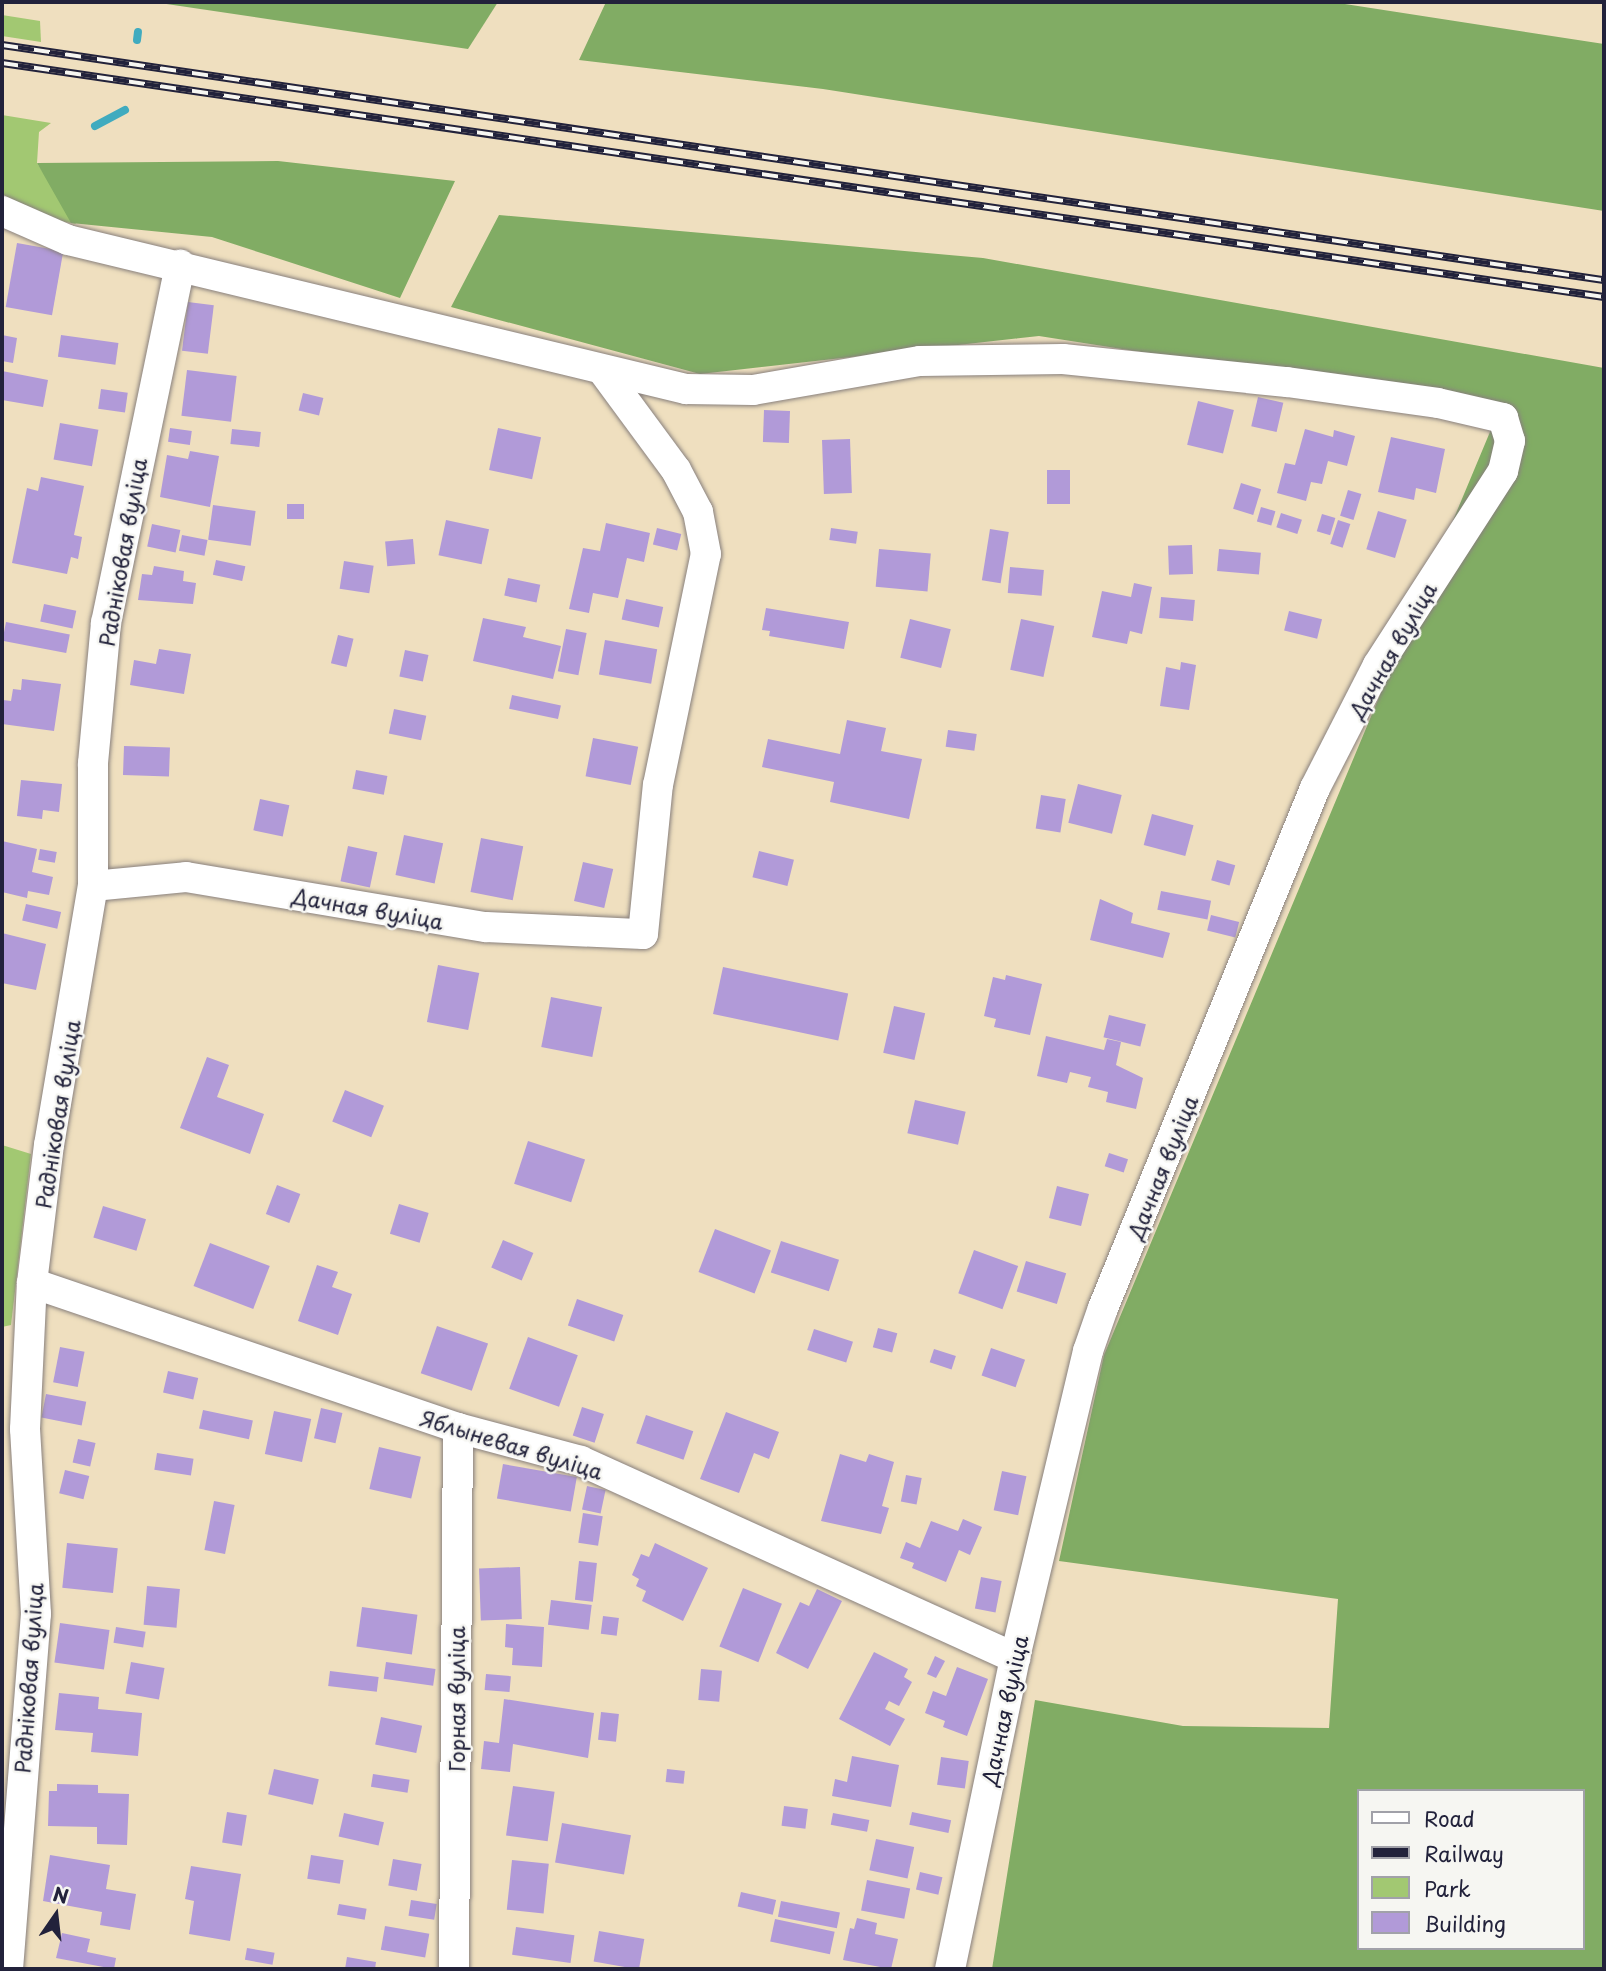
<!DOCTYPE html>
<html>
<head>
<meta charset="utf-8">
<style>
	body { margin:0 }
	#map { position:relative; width:1606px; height:1971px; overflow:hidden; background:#efdfbf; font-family:"Playpen Sans",sans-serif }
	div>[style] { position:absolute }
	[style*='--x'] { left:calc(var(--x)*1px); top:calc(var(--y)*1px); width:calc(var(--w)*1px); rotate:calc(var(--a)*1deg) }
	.green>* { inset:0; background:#a2c872 }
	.forest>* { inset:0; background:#81ac64 }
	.stream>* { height:8px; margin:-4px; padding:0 4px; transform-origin:4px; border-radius:4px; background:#40abbf }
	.building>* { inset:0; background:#b19ad8; transform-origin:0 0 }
	.roads { filter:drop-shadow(0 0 2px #88807d) drop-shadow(0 0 2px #88807d) }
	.minor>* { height:30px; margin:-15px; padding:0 15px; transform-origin:15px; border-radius:15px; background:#fff }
	.rail>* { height:8px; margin-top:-4px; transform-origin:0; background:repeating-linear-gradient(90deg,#f6f6f2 0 16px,#22223b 0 32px); box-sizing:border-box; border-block:2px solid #22223b }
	span { translate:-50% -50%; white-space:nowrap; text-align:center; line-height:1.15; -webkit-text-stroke:5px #f6f6f2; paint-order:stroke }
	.street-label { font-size:21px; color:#22223b }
	.frame { position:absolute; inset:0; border:4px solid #22223b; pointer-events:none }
	.legend { position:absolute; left:1357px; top:1789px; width:228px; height:161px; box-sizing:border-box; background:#f6f6f2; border:2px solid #a1a1a9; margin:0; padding:9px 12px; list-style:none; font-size:21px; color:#22223b }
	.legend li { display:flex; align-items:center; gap:14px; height:35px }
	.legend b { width:35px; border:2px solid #a1a1a9 }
	.north { position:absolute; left:21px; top:1880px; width:70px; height:70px; -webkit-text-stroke:5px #f6f6f2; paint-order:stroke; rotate:14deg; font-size:19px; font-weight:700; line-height:28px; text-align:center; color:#22223b }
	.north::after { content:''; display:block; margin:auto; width:24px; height:32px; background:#22223b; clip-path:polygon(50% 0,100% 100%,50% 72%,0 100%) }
</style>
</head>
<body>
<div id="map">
	<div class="green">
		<i style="clip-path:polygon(2px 15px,40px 21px,41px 42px,2px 36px)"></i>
		<i style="clip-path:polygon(2px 115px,51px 123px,39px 132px,37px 163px,76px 224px,40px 217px,2px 194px)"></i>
		<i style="clip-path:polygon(2px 1145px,31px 1154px,11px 1325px,2px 1327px)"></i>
	</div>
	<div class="forest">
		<i style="clip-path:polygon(153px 2px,498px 2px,468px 49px)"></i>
		<i style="clip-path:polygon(606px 2px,1332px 2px,1604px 44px,1604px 211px,823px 89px,579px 60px)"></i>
		<i style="clip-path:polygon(278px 161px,455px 181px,400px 298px,212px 237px,71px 223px,37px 163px)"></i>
		<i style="clip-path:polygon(evenodd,499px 215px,983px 258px,1604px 368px,1604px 1969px,992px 1969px,1035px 1700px,1183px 1726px,1329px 1728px,1338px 1599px,1059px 1561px,1104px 1355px,1500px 408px,1039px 336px,700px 374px,451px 307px,499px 215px,1359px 1791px,1583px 1791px,1583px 1948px,1359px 1948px,1359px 1791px)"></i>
	</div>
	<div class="stream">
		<i style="--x:137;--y:40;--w:8;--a:-83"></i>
		<i style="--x:95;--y:126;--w:34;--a:-28"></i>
	</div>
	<div class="building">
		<i style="left:17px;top:243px;width:47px;height:65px;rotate:10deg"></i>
		<i style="left:188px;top:302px;width:26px;height:49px;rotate:7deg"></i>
		<i style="clip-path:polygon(2px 335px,17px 338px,13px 363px,2px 361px)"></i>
		<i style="left:61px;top:335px;width:58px;height:22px;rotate:8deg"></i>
		<i style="left:187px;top:370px;width:50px;height:46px;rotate:7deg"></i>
		<i style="clip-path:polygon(2px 371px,48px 380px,43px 407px,2px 400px)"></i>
		<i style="left:101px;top:389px;width:27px;height:20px;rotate:8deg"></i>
		<i style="left:303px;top:393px;width:21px;height:18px;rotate:14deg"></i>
		<i style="left:1258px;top:397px;width:26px;height:30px;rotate:13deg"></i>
		<i style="left:1198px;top:401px;width:37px;height:45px;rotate:14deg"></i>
		<i style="left:764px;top:410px;width:26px;height:32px;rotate:2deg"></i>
		<i style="left:60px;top:423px;width:39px;height:37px;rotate:10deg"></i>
		<i style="left:170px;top:428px;width:22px;height:14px;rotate:8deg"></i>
		<i style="left:498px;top:428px;width:44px;height:43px;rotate:12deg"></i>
		<i style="left:232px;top:429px;width:29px;height:15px;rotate:6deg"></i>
		<i style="clip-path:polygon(1305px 429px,1333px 437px,1334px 430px,1355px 436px,1347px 466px,1328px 461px,1322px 484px,1311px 482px,1306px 501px,1277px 493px,1285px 463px,1295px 465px)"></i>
		<i style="clip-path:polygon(1391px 437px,1445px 449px,1436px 493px,1416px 488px,1414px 500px,1378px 492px)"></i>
		<i style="left:850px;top:439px;width:54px;height:28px;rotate:88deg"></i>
		<i style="clip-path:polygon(190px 451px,219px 456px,210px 507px,160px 497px,167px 455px,188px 459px)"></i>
		<i style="left:1047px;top:470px;width:23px;height:34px"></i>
		<i style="clip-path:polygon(41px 477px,84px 486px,74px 535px,82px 537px,78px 559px,71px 557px,67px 574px,12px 563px,27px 488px,38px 491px)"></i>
		<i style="left:1241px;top:483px;width:21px;height:27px;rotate:17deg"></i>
		<i style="left:1348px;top:490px;width:14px;height:27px;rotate:17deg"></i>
		<i style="left:287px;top:504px;width:17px;height:15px"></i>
		<i style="left:213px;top:505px;width:43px;height:35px;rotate:8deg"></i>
		<i style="left:1261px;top:507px;width:15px;height:15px;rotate:16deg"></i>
		<i style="left:1378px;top:511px;width:30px;height:40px;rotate:17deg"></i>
		<i style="left:1281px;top:513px;width:22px;height:15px;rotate:18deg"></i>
		<i style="left:1322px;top:514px;width:14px;height:18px;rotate:17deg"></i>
		<i style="left:446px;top:520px;width:44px;height:36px;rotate:12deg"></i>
		<i style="left:1338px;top:520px;width:13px;height:25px;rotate:18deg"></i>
		<i style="clip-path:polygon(606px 523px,650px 533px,644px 562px,627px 558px,618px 598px,593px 593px,589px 613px,569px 609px,583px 548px,600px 551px)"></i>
		<i style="left:152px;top:524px;width:29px;height:23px;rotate:12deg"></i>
		<i style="left:657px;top:528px;width:25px;height:17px;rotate:14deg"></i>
		<i style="left:831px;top:528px;width:27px;height:12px;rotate:8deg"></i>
		<i style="left:990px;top:529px;width:19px;height:52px;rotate:9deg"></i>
		<i style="left:182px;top:535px;width:26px;height:16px;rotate:11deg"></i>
		<i style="left:413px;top:539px;width:25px;height:28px;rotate:85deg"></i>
		<i style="left:1192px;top:545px;width:29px;height:24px;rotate:88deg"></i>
		<i style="left:879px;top:549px;width:52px;height:38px;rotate:5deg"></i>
		<i style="left:1219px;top:549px;width:42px;height:22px;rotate:5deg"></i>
		<i style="left:216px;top:560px;width:30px;height:15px;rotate:12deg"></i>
		<i style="left:344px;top:561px;width:30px;height:28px;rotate:9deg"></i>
		<i style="clip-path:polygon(154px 566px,184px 571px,183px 581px,196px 583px,193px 604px,138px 600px,142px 574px,152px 575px)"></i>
		<i style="left:1010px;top:567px;width:34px;height:26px;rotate:5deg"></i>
		<i style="left:508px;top:578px;width:33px;height:18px;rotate:12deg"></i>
		<i style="clip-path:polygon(1134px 583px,1152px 587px,1142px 634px,1130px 631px,1127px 644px,1092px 637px,1102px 591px,1131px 597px)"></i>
		<i style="left:1161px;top:597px;width:34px;height:21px;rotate:5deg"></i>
		<i style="left:626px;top:599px;width:38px;height:21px;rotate:12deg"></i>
		<i style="left:44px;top:604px;width:33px;height:18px;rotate:12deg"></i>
		<i style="clip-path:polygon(766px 608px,849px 622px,844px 649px,769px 636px,770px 631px,762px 630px)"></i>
		<i style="left:1289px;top:611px;width:34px;height:20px;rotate:14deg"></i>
		<i style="clip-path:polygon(483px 618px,526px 627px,523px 637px,561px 646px,553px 679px,473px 661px)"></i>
		<i style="left:910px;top:619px;width:42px;height:40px;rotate:14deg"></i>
		<i style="left:1021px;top:619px;width:34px;height:52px;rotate:12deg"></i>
		<i style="left:6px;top:622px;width:65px;height:19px;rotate:11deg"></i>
		<i style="left:566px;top:629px;width:21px;height:43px;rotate:11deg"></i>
		<i style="left:338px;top:635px;width:16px;height:29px;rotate:14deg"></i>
		<i style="left:605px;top:640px;width:53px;height:35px;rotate:10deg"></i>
		<i style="clip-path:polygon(159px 649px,191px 654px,184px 694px,130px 685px,134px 660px,156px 664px)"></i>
		<i style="left:405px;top:650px;width:24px;height:27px;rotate:12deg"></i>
		<i style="clip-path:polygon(1181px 662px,1196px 665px,1189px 710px,1160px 706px,1166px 667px,1180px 670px)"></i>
		<i style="clip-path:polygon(22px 679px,61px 684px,54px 731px,2px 724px,3px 700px,11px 701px,13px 689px,21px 690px)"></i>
		<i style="left:512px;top:695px;width:50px;height:14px;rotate:12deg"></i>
		<i style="left:394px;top:709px;width:33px;height:25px;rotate:12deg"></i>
		<i style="clip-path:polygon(847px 720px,886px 728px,881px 751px,922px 759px,909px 819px,830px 802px,834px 782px,762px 767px,768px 739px,840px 754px)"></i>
		<i style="left:948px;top:730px;width:29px;height:17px;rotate:8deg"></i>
		<i style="left:593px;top:738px;width:46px;height:39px;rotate:11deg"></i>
		<i style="left:124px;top:746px;width:46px;height:29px;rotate:2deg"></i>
		<i style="left:356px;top:770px;width:32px;height:19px;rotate:11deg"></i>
		<i style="clip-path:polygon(21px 780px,62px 784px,59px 812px,43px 810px,42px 819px,17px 816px)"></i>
		<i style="left:1078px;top:784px;width:45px;height:40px;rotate:14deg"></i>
		<i style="left:1041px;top:795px;width:25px;height:34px;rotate:9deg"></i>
		<i style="left:260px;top:799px;width:30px;height:32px;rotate:12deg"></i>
		<i style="left:1152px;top:814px;width:43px;height:32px;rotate:15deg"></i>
		<i style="left:404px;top:835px;width:40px;height:41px;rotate:12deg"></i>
		<i style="left:481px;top:838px;width:43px;height:55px;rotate:11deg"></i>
		<i style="clip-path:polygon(2px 841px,37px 849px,32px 872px,53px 877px,49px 895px,28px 891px,27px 898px,2px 892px)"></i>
		<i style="left:348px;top:846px;width:30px;height:36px;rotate:12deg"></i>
		<i style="left:40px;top:849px;width:17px;height:11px;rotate:10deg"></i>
		<i style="left:759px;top:851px;width:36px;height:27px;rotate:14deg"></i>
		<i style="left:1217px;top:860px;width:19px;height:21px;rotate:16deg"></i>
		<i style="left:583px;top:862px;width:31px;height:40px;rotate:13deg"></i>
		<i style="left:1161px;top:891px;width:51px;height:19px;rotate:11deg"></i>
		<i style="clip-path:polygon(1100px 899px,1133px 913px,1131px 923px,1170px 933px,1163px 958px,1090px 940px)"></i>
		<i style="left:26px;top:904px;width:36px;height:17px;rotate:13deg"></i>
		<i style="left:1211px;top:915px;width:29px;height:16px;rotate:14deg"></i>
		<i style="clip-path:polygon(2px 933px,46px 944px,36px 990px,2px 983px)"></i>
		<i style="left:438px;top:965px;width:42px;height:58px;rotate:11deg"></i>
		<i style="left:723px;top:967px;width:128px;height:48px;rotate:12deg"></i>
		<i style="clip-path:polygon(1006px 975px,1042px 984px,1030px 1035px,994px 1027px,996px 1019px,984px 1016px,993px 977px,1005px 980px)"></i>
		<i style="left:551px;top:997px;width:52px;height:51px;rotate:11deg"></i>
		<i style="left:894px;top:1006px;width:32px;height:48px;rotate:13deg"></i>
		<i style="left:1109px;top:1015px;width:38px;height:23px;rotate:14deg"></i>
		<i style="clip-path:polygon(1046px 1036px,1104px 1050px,1107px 1039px,1121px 1042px,1116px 1065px,1143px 1078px,1136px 1109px,1106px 1102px,1108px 1092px,1088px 1087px,1091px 1077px,1070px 1072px,1067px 1083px,1037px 1076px)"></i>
		<i style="clip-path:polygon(207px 1057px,229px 1065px,217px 1097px,264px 1114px,250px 1154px,180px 1128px)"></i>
		<i style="left:345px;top:1090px;width:42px;height:34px;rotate:22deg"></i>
		<i style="left:915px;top:1100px;width:52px;height:34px;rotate:13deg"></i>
		<i style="left:528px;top:1141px;width:60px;height:45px;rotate:18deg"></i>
		<i style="left:1109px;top:1153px;width:20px;height:14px;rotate:18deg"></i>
		<i style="left:277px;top:1185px;width:25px;height:31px;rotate:21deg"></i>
		<i style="left:1057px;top:1186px;width:33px;height:33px;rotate:14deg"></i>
		<i style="left:399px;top:1204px;width:31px;height:31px;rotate:17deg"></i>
		<i style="left:103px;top:1206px;width:45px;height:33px;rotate:17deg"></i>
		<i style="left:715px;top:1229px;width:60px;height:46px;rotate:21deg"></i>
		<i style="left:503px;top:1240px;width:33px;height:30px;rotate:23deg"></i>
		<i style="left:781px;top:1241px;width:61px;height:33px;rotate:18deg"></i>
		<i style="left:210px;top:1243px;width:64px;height:46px;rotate:21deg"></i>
		<i style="left:974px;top:1250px;width:47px;height:46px;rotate:20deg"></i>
		<i style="left:1026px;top:1261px;width:42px;height:32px;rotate:17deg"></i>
		<i style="clip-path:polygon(317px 1265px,338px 1272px,332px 1287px,352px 1294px,338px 1335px,298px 1321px)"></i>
		<i style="left:577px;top:1299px;width:49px;height:28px;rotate:19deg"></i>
		<i style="left:437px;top:1326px;width:54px;height:50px;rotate:19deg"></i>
		<i style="left:878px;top:1328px;width:20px;height:20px;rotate:15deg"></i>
		<i style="left:814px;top:1329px;width:41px;height:22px;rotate:18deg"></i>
		<i style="left:528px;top:1337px;width:53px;height:55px;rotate:20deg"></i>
		<i style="left:60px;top:1347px;width:25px;height:36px;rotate:11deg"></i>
		<i style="left:991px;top:1348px;width:36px;height:29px;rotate:19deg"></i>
		<i style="left:934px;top:1349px;width:23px;height:14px;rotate:18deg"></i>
		<i style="left:168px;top:1371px;width:31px;height:22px;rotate:13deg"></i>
		<i style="left:46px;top:1394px;width:41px;height:24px;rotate:11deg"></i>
		<i style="left:582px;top:1407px;width:23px;height:30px;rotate:18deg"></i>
		<i style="left:321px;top:1408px;width:22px;height:31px;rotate:13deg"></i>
		<i style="left:203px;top:1410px;width:51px;height:19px;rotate:12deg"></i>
		<i style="left:274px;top:1411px;width:38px;height:44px;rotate:12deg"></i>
		<i style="clip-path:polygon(726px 1412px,779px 1432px,769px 1459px,754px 1453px,739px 1493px,700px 1479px)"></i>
		<i style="left:646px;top:1415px;width:50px;height:30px;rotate:19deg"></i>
		<i style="left:78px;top:1439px;width:18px;height:24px;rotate:13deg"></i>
		<i style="left:379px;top:1447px;width:43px;height:43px;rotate:13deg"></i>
		<i style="left:157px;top:1453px;width:37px;height:17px;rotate:9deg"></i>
		<i style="clip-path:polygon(840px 1454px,866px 1462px,869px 1454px,894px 1462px,882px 1506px,889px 1508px,881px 1534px,821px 1521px)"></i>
		<i style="left:503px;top:1464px;width:75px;height:35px;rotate:10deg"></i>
		<i style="left:65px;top:1470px;width:25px;height:24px;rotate:14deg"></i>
		<i style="left:1002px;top:1471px;width:25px;height:40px;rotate:12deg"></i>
		<i style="left:906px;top:1475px;width:16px;height:27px;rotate:11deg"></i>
		<i style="left:587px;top:1486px;width:19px;height:24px;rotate:12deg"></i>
		<i style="left:214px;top:1501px;width:21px;height:50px;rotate:11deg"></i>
		<i style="left:583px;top:1513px;width:20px;height:30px;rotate:9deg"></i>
		<i style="clip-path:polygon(963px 1519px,982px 1527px,970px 1555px,959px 1550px,946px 1582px,912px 1568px,914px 1563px,900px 1558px,906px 1542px,920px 1548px,931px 1521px,958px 1531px)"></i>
		<i style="left:67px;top:1543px;width:51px;height:45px;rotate:6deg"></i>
		<i style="clip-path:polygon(655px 1543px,708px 1568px,683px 1621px,642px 1601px,646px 1591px,636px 1586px,639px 1579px,632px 1575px,641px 1554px,649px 1557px)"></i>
		<i style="left:579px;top:1561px;width:18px;height:39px;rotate:6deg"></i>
		<i style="left:520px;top:1567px;width:52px;height:41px;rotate:88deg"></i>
		<i style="left:981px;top:1577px;width:21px;height:32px;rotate:11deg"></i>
		<i style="left:147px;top:1586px;width:33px;height:39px;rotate:5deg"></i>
		<i style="left:743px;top:1588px;width:42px;height:63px;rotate:22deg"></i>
		<i style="clip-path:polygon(817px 1589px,842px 1601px,808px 1669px,776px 1653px,800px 1602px,809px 1606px)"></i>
		<i style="left:551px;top:1600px;width:41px;height:25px;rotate:7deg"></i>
		<i style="left:362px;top:1607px;width:56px;height:40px;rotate:8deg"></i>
		<i style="left:603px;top:1616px;width:16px;height:18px;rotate:7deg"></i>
		<i style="left:60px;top:1623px;width:50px;height:40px;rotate:8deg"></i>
		<i style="clip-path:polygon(506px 1624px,544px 1627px,542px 1667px,512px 1665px,513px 1648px,505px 1647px)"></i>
		<i style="left:116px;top:1627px;width:30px;height:16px;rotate:9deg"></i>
		<i style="clip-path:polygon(874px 1652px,908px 1669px,904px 1677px,912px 1682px,899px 1706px,889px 1701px,885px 1709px,905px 1719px,890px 1746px,839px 1719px)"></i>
		<i style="clip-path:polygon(935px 1656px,945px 1661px,936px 1678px,927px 1674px)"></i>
		<i style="left:131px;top:1662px;width:34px;height:32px;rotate:10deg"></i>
		<i style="left:386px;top:1662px;width:50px;height:17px;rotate:8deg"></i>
		<i style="clip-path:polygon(957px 1667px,988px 1679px,967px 1736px,943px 1727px,945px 1721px,925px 1713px,933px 1691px,946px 1696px)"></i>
		<i style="left:701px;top:1669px;width:21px;height:31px;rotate:5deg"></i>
		<i style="left:330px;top:1671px;width:49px;height:15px;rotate:7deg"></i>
		<i style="left:486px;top:1674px;width:25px;height:16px;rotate:5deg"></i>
		<i style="clip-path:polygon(59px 1693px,99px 1697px,98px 1709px,142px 1713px,138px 1756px,91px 1752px,93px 1733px,55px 1730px)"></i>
		<i style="clip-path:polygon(504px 1699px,594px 1713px,588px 1758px,513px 1744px,510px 1772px,481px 1769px,484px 1741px,499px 1743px)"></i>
		<i style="left:601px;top:1712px;width:18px;height:28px;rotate:6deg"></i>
		<i style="left:381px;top:1717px;width:42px;height:28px;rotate:12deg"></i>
		<i style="clip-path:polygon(852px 1756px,899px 1765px,891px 1807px,832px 1796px,835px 1779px,847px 1782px)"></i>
		<i style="left:941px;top:1757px;width:28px;height:28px;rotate:8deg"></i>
		<i style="left:274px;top:1769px;width:46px;height:26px;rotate:13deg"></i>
		<i style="left:667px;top:1769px;width:18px;height:13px;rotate:6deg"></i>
		<i style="left:373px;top:1774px;width:37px;height:13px;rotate:9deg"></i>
		<i style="clip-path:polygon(57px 1784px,98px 1785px,98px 1793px,129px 1794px,127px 1845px,97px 1844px,97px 1827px,48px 1826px,49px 1791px,57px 1791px)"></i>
		<i style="left:513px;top:1786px;width:42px;height:50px;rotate:8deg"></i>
		<i style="left:784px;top:1806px;width:24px;height:20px;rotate:7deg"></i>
		<i style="left:227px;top:1812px;width:20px;height:31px;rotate:9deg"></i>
		<i style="left:912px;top:1812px;width:40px;height:13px;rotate:12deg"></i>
		<i style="left:344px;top:1813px;width:41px;height:24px;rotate:13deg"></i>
		<i style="left:833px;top:1813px;width:37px;height:12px;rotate:11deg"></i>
		<i style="left:562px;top:1823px;width:70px;height:40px;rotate:10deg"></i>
		<i style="left:876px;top:1839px;width:39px;height:32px;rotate:12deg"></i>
		<i style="clip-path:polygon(50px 1855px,110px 1865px,106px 1889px,136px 1894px,130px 1930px,100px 1925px,102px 1912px,43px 1901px)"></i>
		<i style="left:311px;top:1855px;width:33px;height:24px;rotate:9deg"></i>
		<i style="left:393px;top:1859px;width:29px;height:27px;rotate:10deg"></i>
		<i style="left:512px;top:1860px;width:37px;height:50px;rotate:6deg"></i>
		<i style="clip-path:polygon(191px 1866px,241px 1874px,230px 1941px,189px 1934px,194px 1901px,185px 1899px)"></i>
		<i style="left:920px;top:1872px;width:23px;height:18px;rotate:13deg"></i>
		<i style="left:867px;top:1880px;width:44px;height:31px;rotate:11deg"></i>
		<i style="left:741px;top:1892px;width:36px;height:15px;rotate:13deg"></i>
		<i style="left:411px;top:1900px;width:26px;height:16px;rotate:9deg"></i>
		<i style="left:781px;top:1901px;width:60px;height:16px;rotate:11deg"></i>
		<i style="left:339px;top:1904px;width:28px;height:11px;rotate:10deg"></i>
		<i style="clip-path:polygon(857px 1918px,877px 1923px,875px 1934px,898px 1939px,891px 1969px,843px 1960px,850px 1928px,854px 1929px)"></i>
		<i style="left:775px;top:1919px;width:61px;height:23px;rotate:12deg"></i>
		<i style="left:385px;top:1926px;width:45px;height:24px;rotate:10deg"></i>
		<i style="left:516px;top:1927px;width:59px;height:28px;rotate:8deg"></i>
		<i style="left:599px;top:1931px;width:46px;height:31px;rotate:10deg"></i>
		<i style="clip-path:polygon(62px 1933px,90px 1939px,87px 1952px,116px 1958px,114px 1969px,56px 1958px)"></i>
		<i style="left:247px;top:1948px;width:28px;height:12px;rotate:10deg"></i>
		<i style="clip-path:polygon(347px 1957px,376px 1962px,375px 1969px,345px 1969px)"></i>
	</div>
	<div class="roads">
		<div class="minor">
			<i style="--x:2;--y:211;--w:72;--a:23.7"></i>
			<i style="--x:68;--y:240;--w:636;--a:13.56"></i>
			<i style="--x:686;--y:389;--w:67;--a:0.9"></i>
			<i style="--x:753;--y:390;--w:169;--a:-9.9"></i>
			<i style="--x:920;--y:361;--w:143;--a:-0.8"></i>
			<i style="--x:1063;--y:359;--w:225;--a:5.9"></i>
			<i style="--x:1287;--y:382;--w:152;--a:7.9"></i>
			<i style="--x:1438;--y:403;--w:67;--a:13"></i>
			<i style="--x:1503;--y:418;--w:24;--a:73"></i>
			<i style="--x:1510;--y:441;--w:31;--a:103"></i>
			<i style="--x:1503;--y:471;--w:231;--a:122.8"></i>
			<i style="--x:1378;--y:665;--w:138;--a:117.1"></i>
			<i style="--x:1315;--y:788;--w:562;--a:112.18"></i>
			<i style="--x:1103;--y:1308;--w:46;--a:109.2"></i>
			<i style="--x:1088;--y:1351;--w:316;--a:103.4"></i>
			<i style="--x:1015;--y:1658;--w:318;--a:101.8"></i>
			<i style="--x:93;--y:886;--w:93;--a:-5.5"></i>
			<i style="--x:186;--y:877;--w:304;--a:9.5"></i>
			<i style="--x:486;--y:927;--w:157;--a:2.6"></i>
			<i style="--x:643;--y:934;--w:150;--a:-84.3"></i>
			<i style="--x:658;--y:785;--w:236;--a:-78.3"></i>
			<i style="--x:706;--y:554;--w:43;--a:-100.8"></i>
			<i style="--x:698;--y:512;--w:47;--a:-117.6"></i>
			<i style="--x:676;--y:470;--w:123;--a:-126.4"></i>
			<i style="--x:32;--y:1283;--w:450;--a:18.8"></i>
			<i style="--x:458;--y:1428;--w:127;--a:15"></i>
			<i style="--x:581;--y:1461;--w:477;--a:24.4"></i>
			<i style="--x:8;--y:1969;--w:356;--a:-85.5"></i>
			<i style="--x:36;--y:1614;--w:185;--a:-93.4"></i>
			<i style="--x:25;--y:1429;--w:146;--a:-87.3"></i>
			<i style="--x:32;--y:1283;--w:139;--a:-83"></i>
			<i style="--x:49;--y:1145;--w:263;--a:-80.4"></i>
			<i style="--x:93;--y:886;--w:123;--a:-90"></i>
			<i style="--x:93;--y:763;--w:141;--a:-84.7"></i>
			<i style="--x:106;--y:623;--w:366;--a:-78.3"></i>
			<i style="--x:454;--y:1969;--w:541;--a:-89.58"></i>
		</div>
	</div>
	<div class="rail">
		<i style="--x:2;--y:45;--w:1619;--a:8.35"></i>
		<i style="--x:2;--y:63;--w:1619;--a:8.31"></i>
	</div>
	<div class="street-label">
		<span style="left:122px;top:552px;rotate:-80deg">Радніковая вуліца</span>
		<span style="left:1392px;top:650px;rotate:-60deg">Дачная вуліца</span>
		<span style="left:368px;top:908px;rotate:10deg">Дачная вуліца</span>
		<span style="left:57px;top:1114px;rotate:-81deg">Радніковая вуліца</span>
		<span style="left:1162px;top:1167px;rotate:-68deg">Дачная вуліца</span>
		<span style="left:512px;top:1444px;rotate:17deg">Яблыневая вуліца</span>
		<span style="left:28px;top:1678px;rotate:-86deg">Радніковая вуліца</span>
		<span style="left:456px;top:1699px;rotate:-90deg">Горная вуліца</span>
		<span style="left:1004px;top:1710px;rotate:-78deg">Дачная вуліца</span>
	</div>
	<div class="frame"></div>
	<ul class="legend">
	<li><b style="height:9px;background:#fff"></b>Road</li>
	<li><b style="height:9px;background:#22223b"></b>Railway</li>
	<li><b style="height:19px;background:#a2c872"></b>Park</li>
	<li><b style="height:19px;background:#b19ad8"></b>Building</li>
	</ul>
	<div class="north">N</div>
</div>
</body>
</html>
